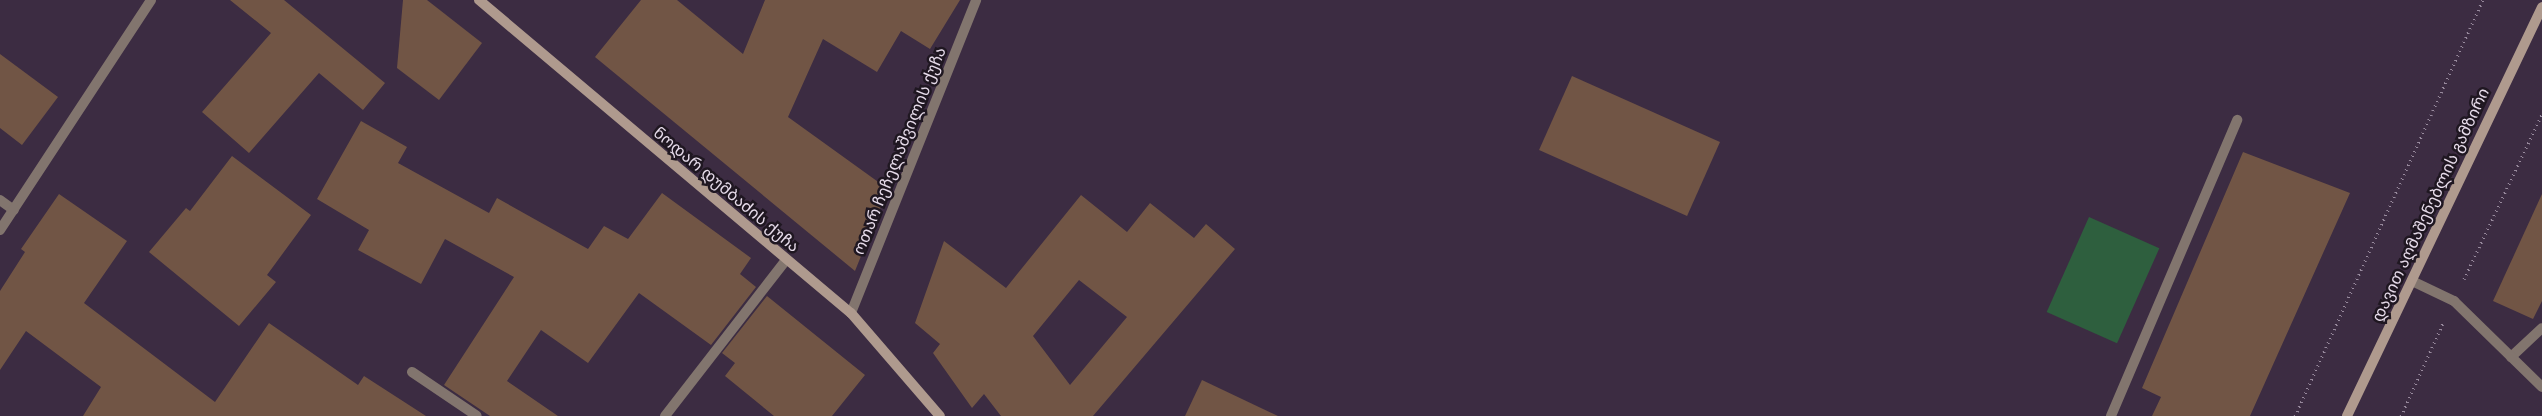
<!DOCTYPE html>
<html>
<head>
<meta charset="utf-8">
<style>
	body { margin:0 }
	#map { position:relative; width:2542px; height:416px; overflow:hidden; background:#3c2c42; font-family:"Varela Round","Noto Sans Georgian",sans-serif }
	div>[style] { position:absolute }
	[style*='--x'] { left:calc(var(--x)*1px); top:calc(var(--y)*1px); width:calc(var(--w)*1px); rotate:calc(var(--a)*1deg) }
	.green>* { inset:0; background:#2e5f3e; transform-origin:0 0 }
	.building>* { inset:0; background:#715545; transform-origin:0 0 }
	.path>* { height:3px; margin-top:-1.5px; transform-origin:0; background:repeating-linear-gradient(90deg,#988a9d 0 1px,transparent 0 5px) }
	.service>* { height:10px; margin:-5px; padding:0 5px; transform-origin:5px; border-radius:5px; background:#82756e }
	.minor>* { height:10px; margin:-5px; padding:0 5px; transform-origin:5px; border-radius:5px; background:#82756e }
	.secondary>* { height:10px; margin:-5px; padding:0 5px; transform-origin:5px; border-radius:5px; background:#af9a8e }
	span { translate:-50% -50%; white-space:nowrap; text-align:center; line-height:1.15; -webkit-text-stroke:5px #1f1721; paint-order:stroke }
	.street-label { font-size:16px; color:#e6dbea }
</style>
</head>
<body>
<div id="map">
	<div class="green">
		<i style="left:2089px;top:217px;width:77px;height:104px;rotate:24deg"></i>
	</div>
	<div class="building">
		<i style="clip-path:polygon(230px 0,284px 0,385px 83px,363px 110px,319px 73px,249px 153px,202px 112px,271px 33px)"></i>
		<i style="clip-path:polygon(403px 0,427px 0,482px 43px,439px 100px,397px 68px)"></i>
		<i style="clip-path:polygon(641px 0,677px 0,743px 54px,765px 0,960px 0,930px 49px,901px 31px,877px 72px,823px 39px,788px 117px,888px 189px,855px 271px,595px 57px)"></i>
		<i style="clip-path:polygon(0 54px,58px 97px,22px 145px,0 128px)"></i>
		<i style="left:1572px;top:76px;width:162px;height:81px;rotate:24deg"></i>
		<i style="clip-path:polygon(361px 121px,407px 147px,398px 163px,489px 213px,497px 198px,588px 249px,604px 226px,628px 239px,662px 193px,751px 258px,740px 274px,756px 287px,711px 345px,639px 293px,588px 363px,541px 330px,507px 381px,558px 416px,490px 416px,444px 385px,514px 277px,445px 239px,421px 284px,358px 250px,369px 230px,317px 199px)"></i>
		<i style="clip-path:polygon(2243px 152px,2350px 193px,2250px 416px,2152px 416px,2161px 397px,2142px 388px)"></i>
		<i style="clip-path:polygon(232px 156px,311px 215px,267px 275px,276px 282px,239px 326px,149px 252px,186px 208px,190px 211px)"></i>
		<i style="clip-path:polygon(59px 194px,127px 241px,84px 303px,215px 402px,269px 323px,358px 385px,364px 376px,426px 416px,83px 416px,101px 387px,26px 331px,0 370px,0 291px,25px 252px,21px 249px)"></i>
		<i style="clip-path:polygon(2542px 194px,2542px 301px,2533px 319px,2493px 301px)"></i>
		<i style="clip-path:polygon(evenodd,1081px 195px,1127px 232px,1150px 203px,1194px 238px,1206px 224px,1235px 249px,1093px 416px,1001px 416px,984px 394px,972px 408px,933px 353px,940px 344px,915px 323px,944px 241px,1006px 288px,1081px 195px,1079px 280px,1127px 317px,1070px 385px,1033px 336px,1079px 280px)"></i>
		<i style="clip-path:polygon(767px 296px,865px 375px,832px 416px,774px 416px,725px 376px,735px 363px,722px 353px)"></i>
		<i style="clip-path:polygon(1202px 380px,1278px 416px,1185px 416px)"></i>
	</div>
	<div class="path">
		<i style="--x:2464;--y:279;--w:183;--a:-64.7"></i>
		<i style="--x:2295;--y:416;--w:457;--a:-65.7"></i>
		<i style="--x:2401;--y:416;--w:102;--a:-65.7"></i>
	</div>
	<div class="service">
		<i style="--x:2511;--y:357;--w:42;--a:-43.1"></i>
		<i style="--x:412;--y:372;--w:78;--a:34.1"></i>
		<i style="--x:2111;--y:416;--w:322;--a:-66.9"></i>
	</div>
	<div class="minor">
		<i style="--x:0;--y:200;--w:17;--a:36"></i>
		<i style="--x:0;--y:230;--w:275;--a:-56.7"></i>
		<i style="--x:2412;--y:281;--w:47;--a:25.5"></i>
		<i style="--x:2454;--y:301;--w:123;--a:44.3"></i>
		<i style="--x:851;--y:313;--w:337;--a:-68.2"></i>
		<i style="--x:665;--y:416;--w:197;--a:-52.2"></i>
	</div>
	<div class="secondary">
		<i style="--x:479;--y:0;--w:486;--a:40.1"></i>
		<i style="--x:851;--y:313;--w:136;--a:49.2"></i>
		<i style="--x:2347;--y:416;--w:453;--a:-64.5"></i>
	</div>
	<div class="street-label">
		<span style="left:900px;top:151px;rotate:-68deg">ოთარ ჩეჩელაშვილის ქუჩა</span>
		<span style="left:726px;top:190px;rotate:40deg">ნოდარ დუმბაძის ქუჩა</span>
		<span style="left:2431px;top:205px;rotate:-65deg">დავით აღმაშენებლის გამზირი</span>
	</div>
</div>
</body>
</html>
